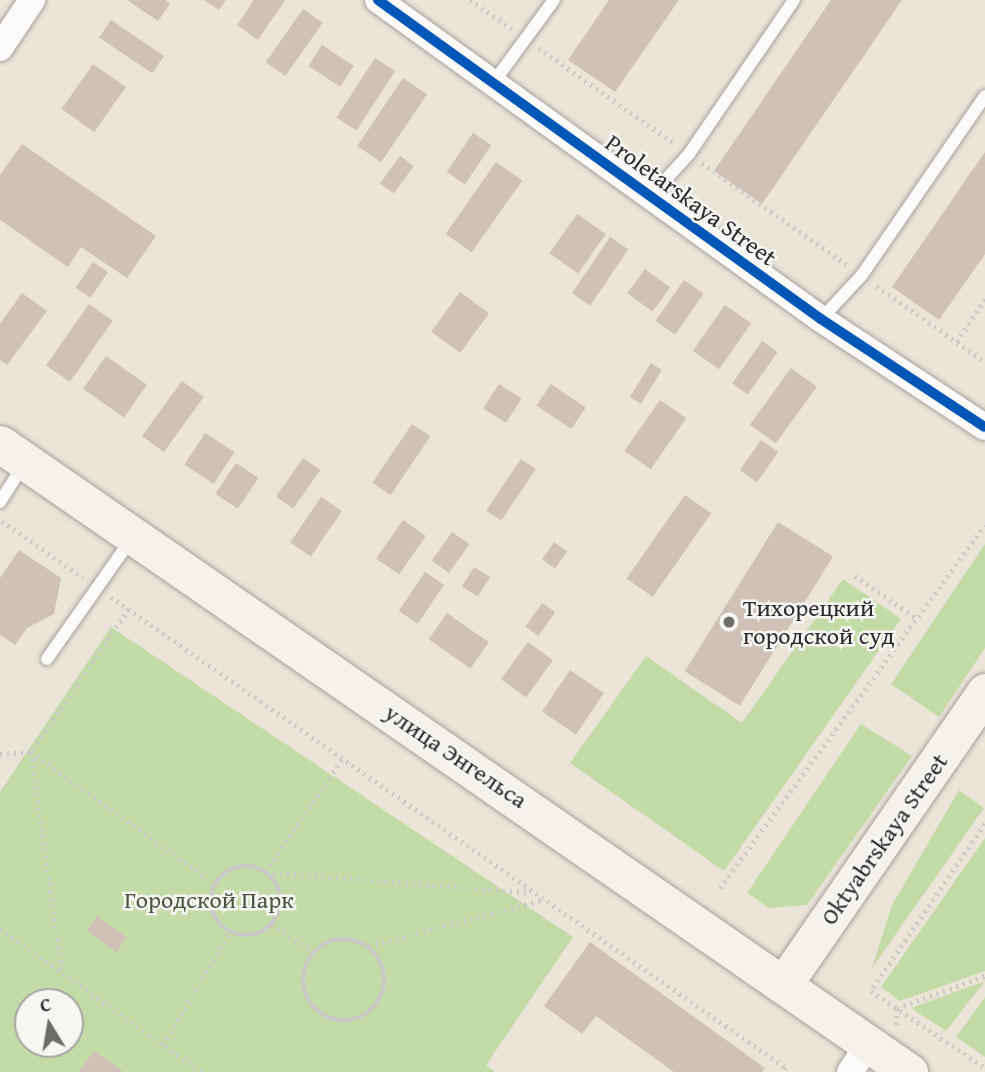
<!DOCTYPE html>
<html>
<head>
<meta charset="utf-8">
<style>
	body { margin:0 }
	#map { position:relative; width:985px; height:1072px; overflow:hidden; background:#eae4d9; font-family:"Gentium Book Plus",serif }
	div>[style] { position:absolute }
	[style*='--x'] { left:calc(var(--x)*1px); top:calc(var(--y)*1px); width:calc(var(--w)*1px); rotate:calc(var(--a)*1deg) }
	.green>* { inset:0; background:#c4dba8 }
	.building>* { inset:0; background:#d0c1b8; transform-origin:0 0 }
	.path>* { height:4.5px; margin-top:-2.25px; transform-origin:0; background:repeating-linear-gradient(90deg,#cac9c6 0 2px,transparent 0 7px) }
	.path>.ring { margin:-2.25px; padding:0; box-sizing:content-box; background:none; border:4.5px solid #cac9c6; border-radius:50% }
	.roads { filter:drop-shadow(0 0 2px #a5a19b) drop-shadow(0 0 2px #a5a19b) }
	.lane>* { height:12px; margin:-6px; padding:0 6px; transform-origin:6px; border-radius:6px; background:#fcfbf9 }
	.street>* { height:26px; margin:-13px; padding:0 13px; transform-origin:13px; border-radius:13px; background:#fcfbf9 }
	.secondary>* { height:37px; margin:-18.5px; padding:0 18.5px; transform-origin:18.5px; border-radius:18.5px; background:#f5f2ec }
	.cycleway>* { height:10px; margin:-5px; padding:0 5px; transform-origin:5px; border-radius:5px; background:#0057b8 }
	.dots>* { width:19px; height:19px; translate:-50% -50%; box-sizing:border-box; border:4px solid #f6f6f2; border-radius:50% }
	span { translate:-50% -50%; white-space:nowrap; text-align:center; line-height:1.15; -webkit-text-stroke:5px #f6f6f2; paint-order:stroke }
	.street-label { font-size:24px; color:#2b2b2b }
	.poi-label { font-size:24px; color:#2b2b2b }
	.left { translate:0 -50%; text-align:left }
	.park-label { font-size:24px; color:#4a5540 }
	.north { position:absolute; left:14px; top:988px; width:70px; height:70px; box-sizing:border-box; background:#f6f6f2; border:2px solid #a5a5a2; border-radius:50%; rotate:349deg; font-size:19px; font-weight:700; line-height:28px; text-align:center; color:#2b2b2b }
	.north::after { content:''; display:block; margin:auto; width:24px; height:32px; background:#6e6c68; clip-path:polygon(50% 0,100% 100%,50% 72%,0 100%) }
</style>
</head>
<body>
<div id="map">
	<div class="green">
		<i style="clip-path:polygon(985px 544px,985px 648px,939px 717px,891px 684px)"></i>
		<i style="clip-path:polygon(843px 579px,901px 619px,724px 871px,570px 763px,646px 656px,742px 723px)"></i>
		<i style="clip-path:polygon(evenodd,111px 627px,573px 937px,486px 1065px,495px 1072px,0 1072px,0 792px,111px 627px,28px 1002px,70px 1002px,70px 1044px,28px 1044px,28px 1002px)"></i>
		<i style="clip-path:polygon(861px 724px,912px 756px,807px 905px,769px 908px,747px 893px)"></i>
		<i style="clip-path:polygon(959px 790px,984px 808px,872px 968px,892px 905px)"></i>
		<i style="clip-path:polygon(985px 838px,985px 971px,900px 1001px,881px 987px)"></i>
		<i style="clip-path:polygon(985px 981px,946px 1031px,911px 1008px)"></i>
		<i style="clip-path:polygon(985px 997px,985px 1057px,956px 1037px)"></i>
	</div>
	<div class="building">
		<i style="clip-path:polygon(127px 0,165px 0,170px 4px,158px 21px)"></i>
		<i style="clip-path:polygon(204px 0,226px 0,219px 10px)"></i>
		<i style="clip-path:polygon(254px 0,285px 0,258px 40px,237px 25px)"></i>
		<i style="clip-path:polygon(609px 0,679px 0,615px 92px,568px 60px)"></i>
		<i style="clip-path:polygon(831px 0,902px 0,762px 204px,714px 171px)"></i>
		<i style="left:303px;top:9px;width:24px;height:65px;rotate:35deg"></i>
		<i style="left:111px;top:20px;width:64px;height:21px;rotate:34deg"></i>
		<i style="left:322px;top:45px;width:38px;height:25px;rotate:33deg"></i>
		<i style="left:375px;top:58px;width:24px;height:71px;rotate:33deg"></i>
		<i style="left:93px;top:64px;width:40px;height:55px;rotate:35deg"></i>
		<i style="left:403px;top:78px;width:29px;height:82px;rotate:34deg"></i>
		<i style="left:473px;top:133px;width:22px;height:47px;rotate:34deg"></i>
		<i style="clip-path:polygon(22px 144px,156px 236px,127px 278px,81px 247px,68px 267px,0 220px,0 175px)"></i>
		<i style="clip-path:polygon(985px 152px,985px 254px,939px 320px,892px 287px)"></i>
		<i style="left:400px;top:156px;width:17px;height:34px;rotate:36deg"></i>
		<i style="left:496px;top:162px;width:32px;height:88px;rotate:35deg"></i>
		<i style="left:577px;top:214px;width:35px;height:48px;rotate:35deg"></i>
		<i style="left:610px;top:237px;width:22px;height:68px;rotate:34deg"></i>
		<i style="left:93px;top:262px;width:18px;height:31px;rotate:34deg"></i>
		<i style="left:645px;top:269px;width:31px;height:30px;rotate:36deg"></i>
		<i style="left:684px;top:280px;width:24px;height:50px;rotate:35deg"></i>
		<i style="left:460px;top:292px;width:36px;height:49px;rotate:36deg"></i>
		<i style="clip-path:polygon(22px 293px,47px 311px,7px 365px,0 360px,0 324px)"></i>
		<i style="left:89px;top:304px;width:29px;height:75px;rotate:35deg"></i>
		<i style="left:725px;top:305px;width:32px;height:56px;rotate:35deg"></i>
		<i style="left:762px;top:341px;width:19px;height:52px;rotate:35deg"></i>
		<i style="left:106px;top:356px;width:50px;height:40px;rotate:35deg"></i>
		<i style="left:651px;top:363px;width:13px;height:40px;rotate:32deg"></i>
		<i style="left:791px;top:368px;width:32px;height:70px;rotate:36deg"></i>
		<i style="left:182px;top:381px;width:27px;height:68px;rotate:36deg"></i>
		<i style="left:499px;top:384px;width:27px;height:29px;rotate:33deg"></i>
		<i style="left:551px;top:384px;width:42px;height:26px;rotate:34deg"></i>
		<i style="left:660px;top:400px;width:32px;height:62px;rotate:35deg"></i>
		<i style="left:412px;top:424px;width:22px;height:71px;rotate:34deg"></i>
		<i style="left:205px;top:433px;width:35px;height:38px;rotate:33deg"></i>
		<i style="left:761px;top:440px;width:21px;height:37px;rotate:35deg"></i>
		<i style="left:303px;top:458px;width:21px;height:47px;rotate:35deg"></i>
		<i style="left:521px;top:459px;width:18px;height:62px;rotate:34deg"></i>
		<i style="left:236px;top:463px;width:27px;height:37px;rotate:34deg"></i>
		<i style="left:685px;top:495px;width:32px;height:102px;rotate:35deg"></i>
		<i style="left:321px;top:497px;width:25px;height:55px;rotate:34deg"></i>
		<i style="left:403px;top:520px;width:28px;height:47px;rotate:35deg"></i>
		<i style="left:778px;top:522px;width:65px;height:176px;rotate:32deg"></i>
		<i style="left:452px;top:532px;width:21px;height:35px;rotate:35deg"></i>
		<i style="left:554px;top:542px;width:16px;height:21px;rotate:35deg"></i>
		<i style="clip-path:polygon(19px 550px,61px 578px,54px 614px,27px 628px,15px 645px,0 635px,0 578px)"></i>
		<i style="left:474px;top:567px;width:19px;height:23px;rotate:32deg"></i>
		<i style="left:425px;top:572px;width:23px;height:47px;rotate:34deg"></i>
		<i style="left:542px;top:603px;width:16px;height:29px;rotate:35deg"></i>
		<i style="left:447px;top:613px;width:51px;height:32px;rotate:35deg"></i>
		<i style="left:528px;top:642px;width:31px;height:46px;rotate:36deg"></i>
		<i style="left:570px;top:670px;width:41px;height:50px;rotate:34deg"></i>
		<i style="left:97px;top:916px;width:37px;height:18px;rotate:36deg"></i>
		<i style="clip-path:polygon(590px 942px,765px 1068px,762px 1072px,674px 1072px,596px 1016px,582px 1034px,544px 1006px)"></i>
		<i style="clip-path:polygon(94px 1051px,124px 1072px,79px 1072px)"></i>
	</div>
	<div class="path">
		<i style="--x:470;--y:0;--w:51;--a:34.6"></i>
		<i style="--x:539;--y:48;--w:166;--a:35.2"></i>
		<i style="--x:702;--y:163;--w:177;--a:35.1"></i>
		<i style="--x:877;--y:286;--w:132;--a:35.1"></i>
		<i style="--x:957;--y:342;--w:52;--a:-57.5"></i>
		<i style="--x:2;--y:521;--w:99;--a:35.1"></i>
		<i style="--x:855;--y:576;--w:74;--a:34.5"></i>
		<i style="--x:111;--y:597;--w:823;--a:34.91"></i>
		<i style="--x:786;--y:1068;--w:5;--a:127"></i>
		<i style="--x:129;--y:609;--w:173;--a:124.4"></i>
		<i style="--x:31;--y:752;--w:228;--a:35.7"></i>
		<i style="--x:0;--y:754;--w:31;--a:-4"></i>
		<i style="--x:31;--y:752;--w:221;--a:81.9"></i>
		<i style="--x:342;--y:760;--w:135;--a:124.2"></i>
		<i style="--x:266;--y:872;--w:266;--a:4.5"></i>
		<i style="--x:985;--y:824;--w:202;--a:124.3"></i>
		<i style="--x:871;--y:991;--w:138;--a:34"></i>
		<i class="ring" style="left:211px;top:866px;width:65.5px;height:65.5px"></i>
		<i style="--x:720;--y:888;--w:449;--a:-53.9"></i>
		<i style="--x:272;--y:924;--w:51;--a:34.6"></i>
		<i style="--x:0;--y:929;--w:247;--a:35.4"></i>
		<i class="ring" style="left:303px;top:939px;width:77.5px;height:77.5px"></i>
		<i style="--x:369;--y:946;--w:179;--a:-14.9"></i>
		<i style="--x:896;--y:1025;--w:17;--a:-87"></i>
		<i style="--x:897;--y:1008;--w:94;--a:-20"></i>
		<i style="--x:163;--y:1045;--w:131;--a:-59.3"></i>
	</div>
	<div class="roads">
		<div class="lane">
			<i style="--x:493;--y:83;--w:103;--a:-53.7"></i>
			<i style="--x:650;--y:197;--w:58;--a:-47.8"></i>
			<i style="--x:689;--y:154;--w:186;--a:-55.7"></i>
			<i style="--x:821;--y:319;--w:60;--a:-47"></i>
			<i style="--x:862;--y:275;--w:217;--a:-55.5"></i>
			<i style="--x:0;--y:502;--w:45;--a:-57.7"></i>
			<i style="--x:47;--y:659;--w:148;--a:-54.9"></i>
		</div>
		<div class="street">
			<i style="--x:378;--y:0;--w:546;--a:35.76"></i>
			<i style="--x:821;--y:319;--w:196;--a:33.4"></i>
			<i style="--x:0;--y:48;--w:58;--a:-56.3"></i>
			<i style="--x:850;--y:1072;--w:34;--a:-56"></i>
		</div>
		<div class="secondary">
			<i style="--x:0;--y:444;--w:1105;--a:34.64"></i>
			<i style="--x:783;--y:985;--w:356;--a:-55.4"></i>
		</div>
	</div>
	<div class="cycleway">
		<i style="--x:378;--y:0;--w:546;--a:35.76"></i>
		<i style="--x:821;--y:319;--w:196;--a:33.4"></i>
	</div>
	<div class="dots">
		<i style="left:729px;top:622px;background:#6e6c68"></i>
	</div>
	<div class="street-label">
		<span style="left:691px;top:200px;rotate:36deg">Proletarskaya Street</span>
		<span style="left:456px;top:756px;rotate:34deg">улица Энгельса</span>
		<span style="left:884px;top:839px;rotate:-55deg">Oktyabrskaya Street</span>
	</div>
	<div class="poi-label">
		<span class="left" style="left:743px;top:622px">Тихорецкий<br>городской суд</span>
	</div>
	<div class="park-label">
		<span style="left:209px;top:900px">Городской Парк</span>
	</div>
	<div class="north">С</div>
</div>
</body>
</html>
